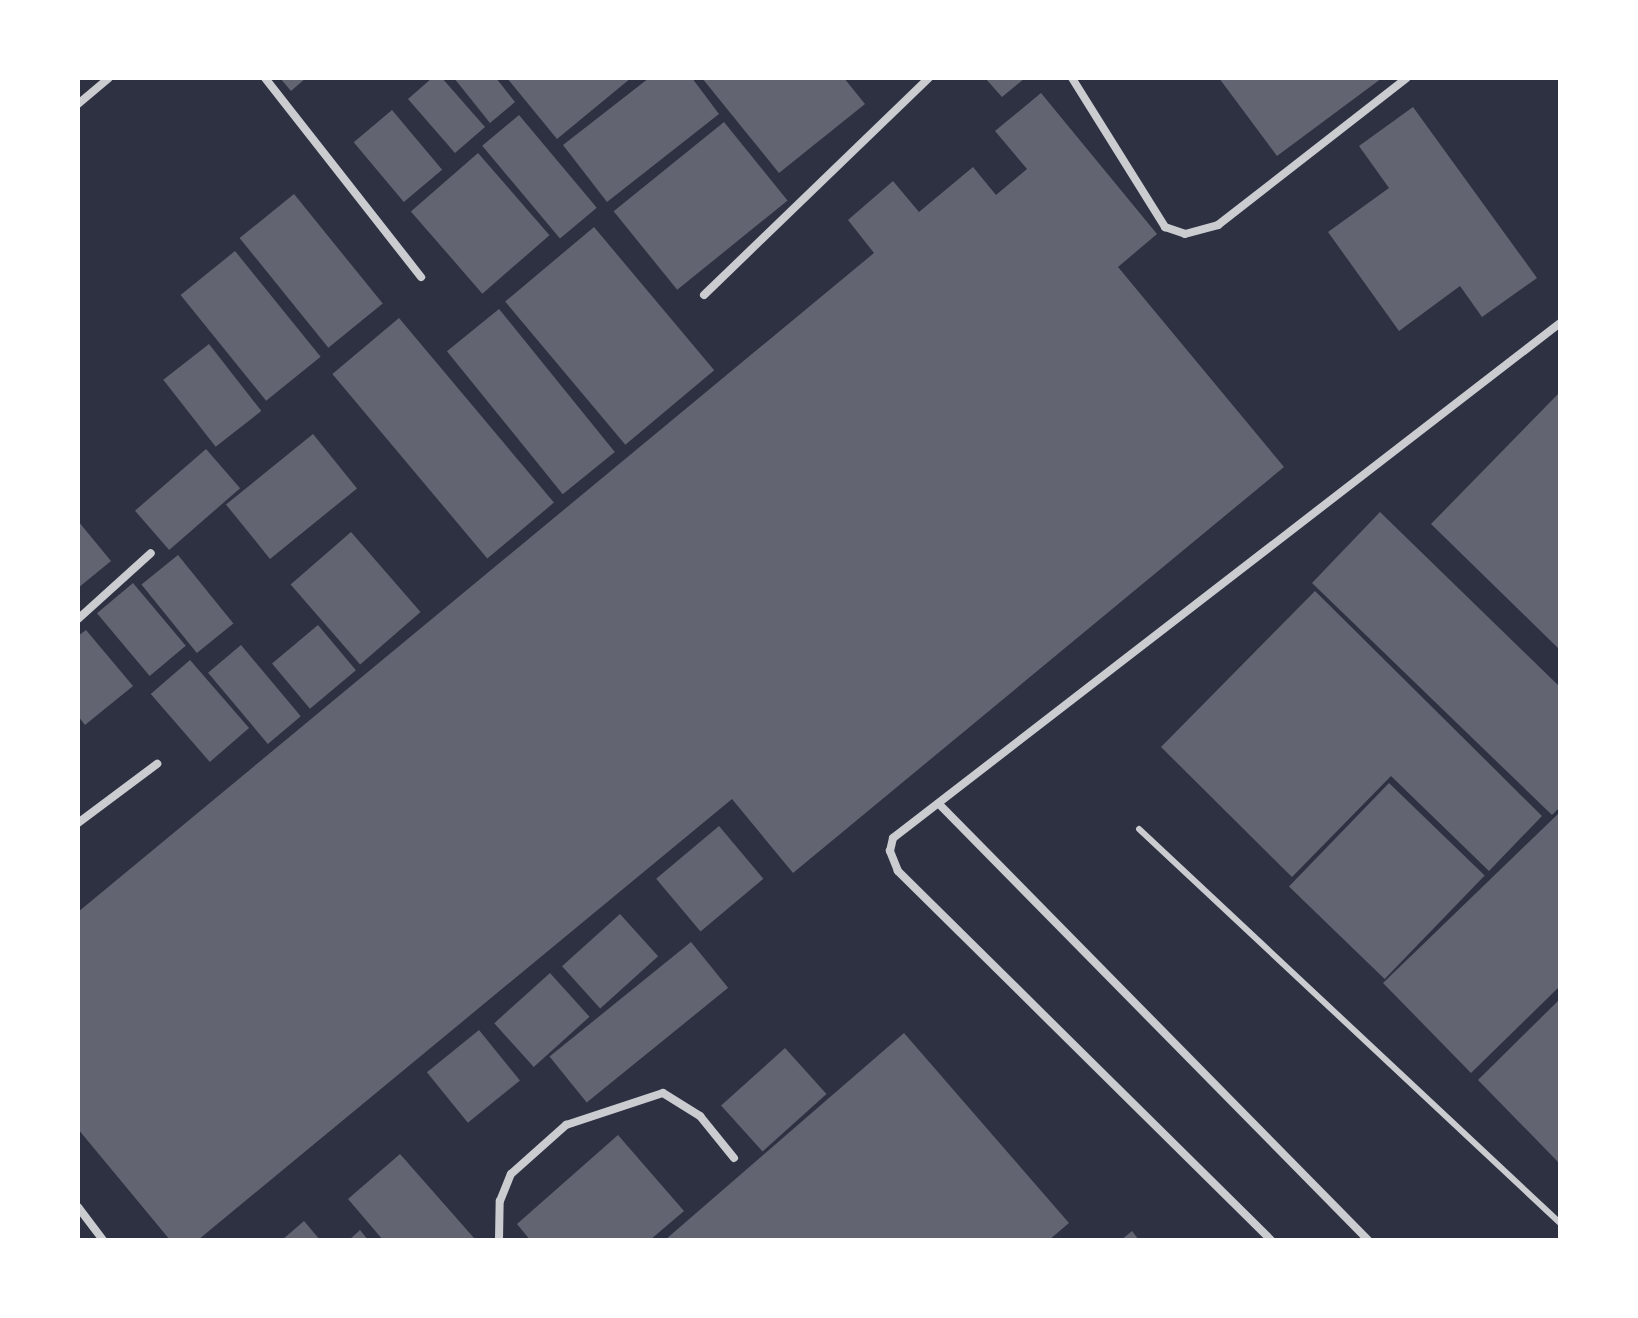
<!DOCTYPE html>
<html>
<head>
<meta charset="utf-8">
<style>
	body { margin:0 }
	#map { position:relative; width:1638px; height:1318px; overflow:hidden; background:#2d3142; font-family:"Fira Sans",sans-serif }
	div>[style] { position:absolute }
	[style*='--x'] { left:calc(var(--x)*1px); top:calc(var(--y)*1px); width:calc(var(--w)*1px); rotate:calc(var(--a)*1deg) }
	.building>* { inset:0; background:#626471; transform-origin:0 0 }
	.service>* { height:6px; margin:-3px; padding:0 3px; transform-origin:3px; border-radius:3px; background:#caccd0 }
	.minor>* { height:8px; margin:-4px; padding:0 4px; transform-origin:4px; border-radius:4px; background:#caccd0 }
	span { translate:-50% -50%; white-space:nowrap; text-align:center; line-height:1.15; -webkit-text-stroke:6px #fff; paint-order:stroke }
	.frame { position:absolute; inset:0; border:80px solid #fff; pointer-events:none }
</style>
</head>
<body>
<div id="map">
	<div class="building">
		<i style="clip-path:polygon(280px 78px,306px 78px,291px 91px)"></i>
		<i style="clip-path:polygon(432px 78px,442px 78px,485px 127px,455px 153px,408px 99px)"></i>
		<i style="clip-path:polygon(454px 78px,496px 78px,515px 102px,490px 123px)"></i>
		<i style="clip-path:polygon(507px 78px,631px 78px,557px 139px)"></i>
		<i style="clip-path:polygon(649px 78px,692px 78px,719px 114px,607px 202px,563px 145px)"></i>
		<i style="clip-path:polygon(702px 78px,844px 78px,865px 104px,779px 173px)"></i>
		<i style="clip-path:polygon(985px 78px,1025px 78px,1002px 97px)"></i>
		<i style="clip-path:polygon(1219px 78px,1382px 78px,1277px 156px)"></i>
		<i style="clip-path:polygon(1041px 93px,1157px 234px,1118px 267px,1284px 467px,793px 873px,732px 799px,198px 1240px,170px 1240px,78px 1129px,78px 912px,874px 253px,848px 220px,893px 181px,919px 212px,973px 167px,996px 195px,1027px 169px,995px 131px)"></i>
		<i style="clip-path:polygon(1413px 107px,1537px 278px,1482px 317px,1460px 286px,1399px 331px,1328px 232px,1389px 188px,1359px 146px)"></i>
		<i style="left:392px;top:110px;width:78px;height:50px;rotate:50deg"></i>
		<i style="left:519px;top:115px;width:121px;height:48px;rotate:50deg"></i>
		<i style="left:724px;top:122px;width:101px;height:142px;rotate:51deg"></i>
		<i style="left:478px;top:153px;width:109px;height:89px;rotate:49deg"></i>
		<i style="left:294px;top:194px;width:141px;height:70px;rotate:51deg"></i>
		<i style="left:594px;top:227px;width:187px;height:116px;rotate:50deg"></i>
		<i style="left:235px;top:251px;width:136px;height:70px;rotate:51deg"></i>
		<i style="left:499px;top:309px;width:184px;height:67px;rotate:51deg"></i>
		<i style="left:399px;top:318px;width:241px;height:87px;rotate:50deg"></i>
		<i style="left:209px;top:344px;width:85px;height:58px;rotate:52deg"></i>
		<i style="clip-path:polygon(1560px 392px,1560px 650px,1431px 524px)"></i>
		<i style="left:313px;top:434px;width:70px;height:112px;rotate:51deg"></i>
		<i style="left:206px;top:449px;width:52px;height:94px;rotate:49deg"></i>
		<i style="clip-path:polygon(1380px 512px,1560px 687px,1560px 807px,1552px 815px,1312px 583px)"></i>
		<i style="clip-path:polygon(78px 521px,111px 561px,78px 588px)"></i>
		<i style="left:351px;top:532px;width:106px;height:80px;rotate:49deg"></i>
		<i style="left:178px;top:555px;width:88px;height:47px;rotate:51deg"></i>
		<i style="left:133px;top:583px;width:82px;height:47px;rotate:50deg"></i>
		<i style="clip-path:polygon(1315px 591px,1542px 816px,1489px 871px,1391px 776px,1292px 877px,1161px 747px)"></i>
		<i style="left:318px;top:625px;width:59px;height:60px;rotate:50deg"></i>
		<i style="clip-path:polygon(86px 630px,133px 686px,85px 725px,78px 716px,78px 636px)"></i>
		<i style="left:241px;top:645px;width:93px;height:43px;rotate:50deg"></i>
		<i style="left:190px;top:660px;width:90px;height:52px;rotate:49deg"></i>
		<i style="left:1389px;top:783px;width:133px;height:144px;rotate:44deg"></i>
		<i style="clip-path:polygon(1560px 812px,1560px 986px,1471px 1073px,1383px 983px)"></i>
		<i style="left:719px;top:826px;width:69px;height:82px;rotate:50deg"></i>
		<i style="left:620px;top:914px;width:57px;height:78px;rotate:48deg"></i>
		<i style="left:691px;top:942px;width:59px;height:182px;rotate:51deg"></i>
		<i style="left:550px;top:973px;width:59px;height:75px;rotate:48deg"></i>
		<i style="clip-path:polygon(1560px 999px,1560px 1164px,1478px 1080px)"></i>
		<i style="left:479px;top:1030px;width:65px;height:67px;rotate:51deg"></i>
		<i style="clip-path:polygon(904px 1033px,1069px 1223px,1049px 1240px,665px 1240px)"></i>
		<i style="left:785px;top:1048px;width:62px;height:86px;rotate:48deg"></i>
		<i style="clip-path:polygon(618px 1135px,684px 1211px,650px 1240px,530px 1240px,517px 1224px)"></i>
		<i style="clip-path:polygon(400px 1154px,474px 1238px,471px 1240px,383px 1240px,348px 1199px)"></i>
		<i style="clip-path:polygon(304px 1221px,320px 1240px,282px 1240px)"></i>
		<i style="clip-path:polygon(360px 1230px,368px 1240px,349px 1240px)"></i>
		<i style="clip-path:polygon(1132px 1231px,1139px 1240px,1121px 1240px)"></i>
	</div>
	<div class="service">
		<i style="--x:1139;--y:829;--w:577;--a:43.1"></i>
	</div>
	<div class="minor">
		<i style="--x:265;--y:78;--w:253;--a:51.9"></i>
		<i style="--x:1072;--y:78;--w:176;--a:58"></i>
		<i style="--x:1165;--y:227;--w:21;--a:19"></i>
		<i style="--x:1185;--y:234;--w:34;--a:-15"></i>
		<i style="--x:1218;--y:225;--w:239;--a:-37.9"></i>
		<i style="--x:78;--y:104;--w:40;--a:-40"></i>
		<i style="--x:704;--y:295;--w:313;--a:-44"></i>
		<i style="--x:78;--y:619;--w:98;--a:-42.1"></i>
		<i style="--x:939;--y:804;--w:612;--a:45.46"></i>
		<i style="--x:78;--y:823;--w:99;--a:-36.8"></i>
		<i style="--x:78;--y:1207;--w:41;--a:52.9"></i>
		<i style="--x:499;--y:1240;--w:39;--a:-89"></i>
		<i style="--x:500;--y:1201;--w:29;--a:-68"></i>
		<i style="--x:511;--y:1174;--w:74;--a:-41.7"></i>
		<i style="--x:566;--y:1125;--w:102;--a:-18.3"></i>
		<i style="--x:663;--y:1093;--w:44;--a:31.9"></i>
		<i style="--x:700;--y:1116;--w:54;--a:51"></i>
		<i style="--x:1271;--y:1240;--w:525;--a:-135.31"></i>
		<i style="--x:898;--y:871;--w:22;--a:-112"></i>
		<i style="--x:890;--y:851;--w:13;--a:-77"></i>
		<i style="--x:893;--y:838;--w:843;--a:-37.67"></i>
	</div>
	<div class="frame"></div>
</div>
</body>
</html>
